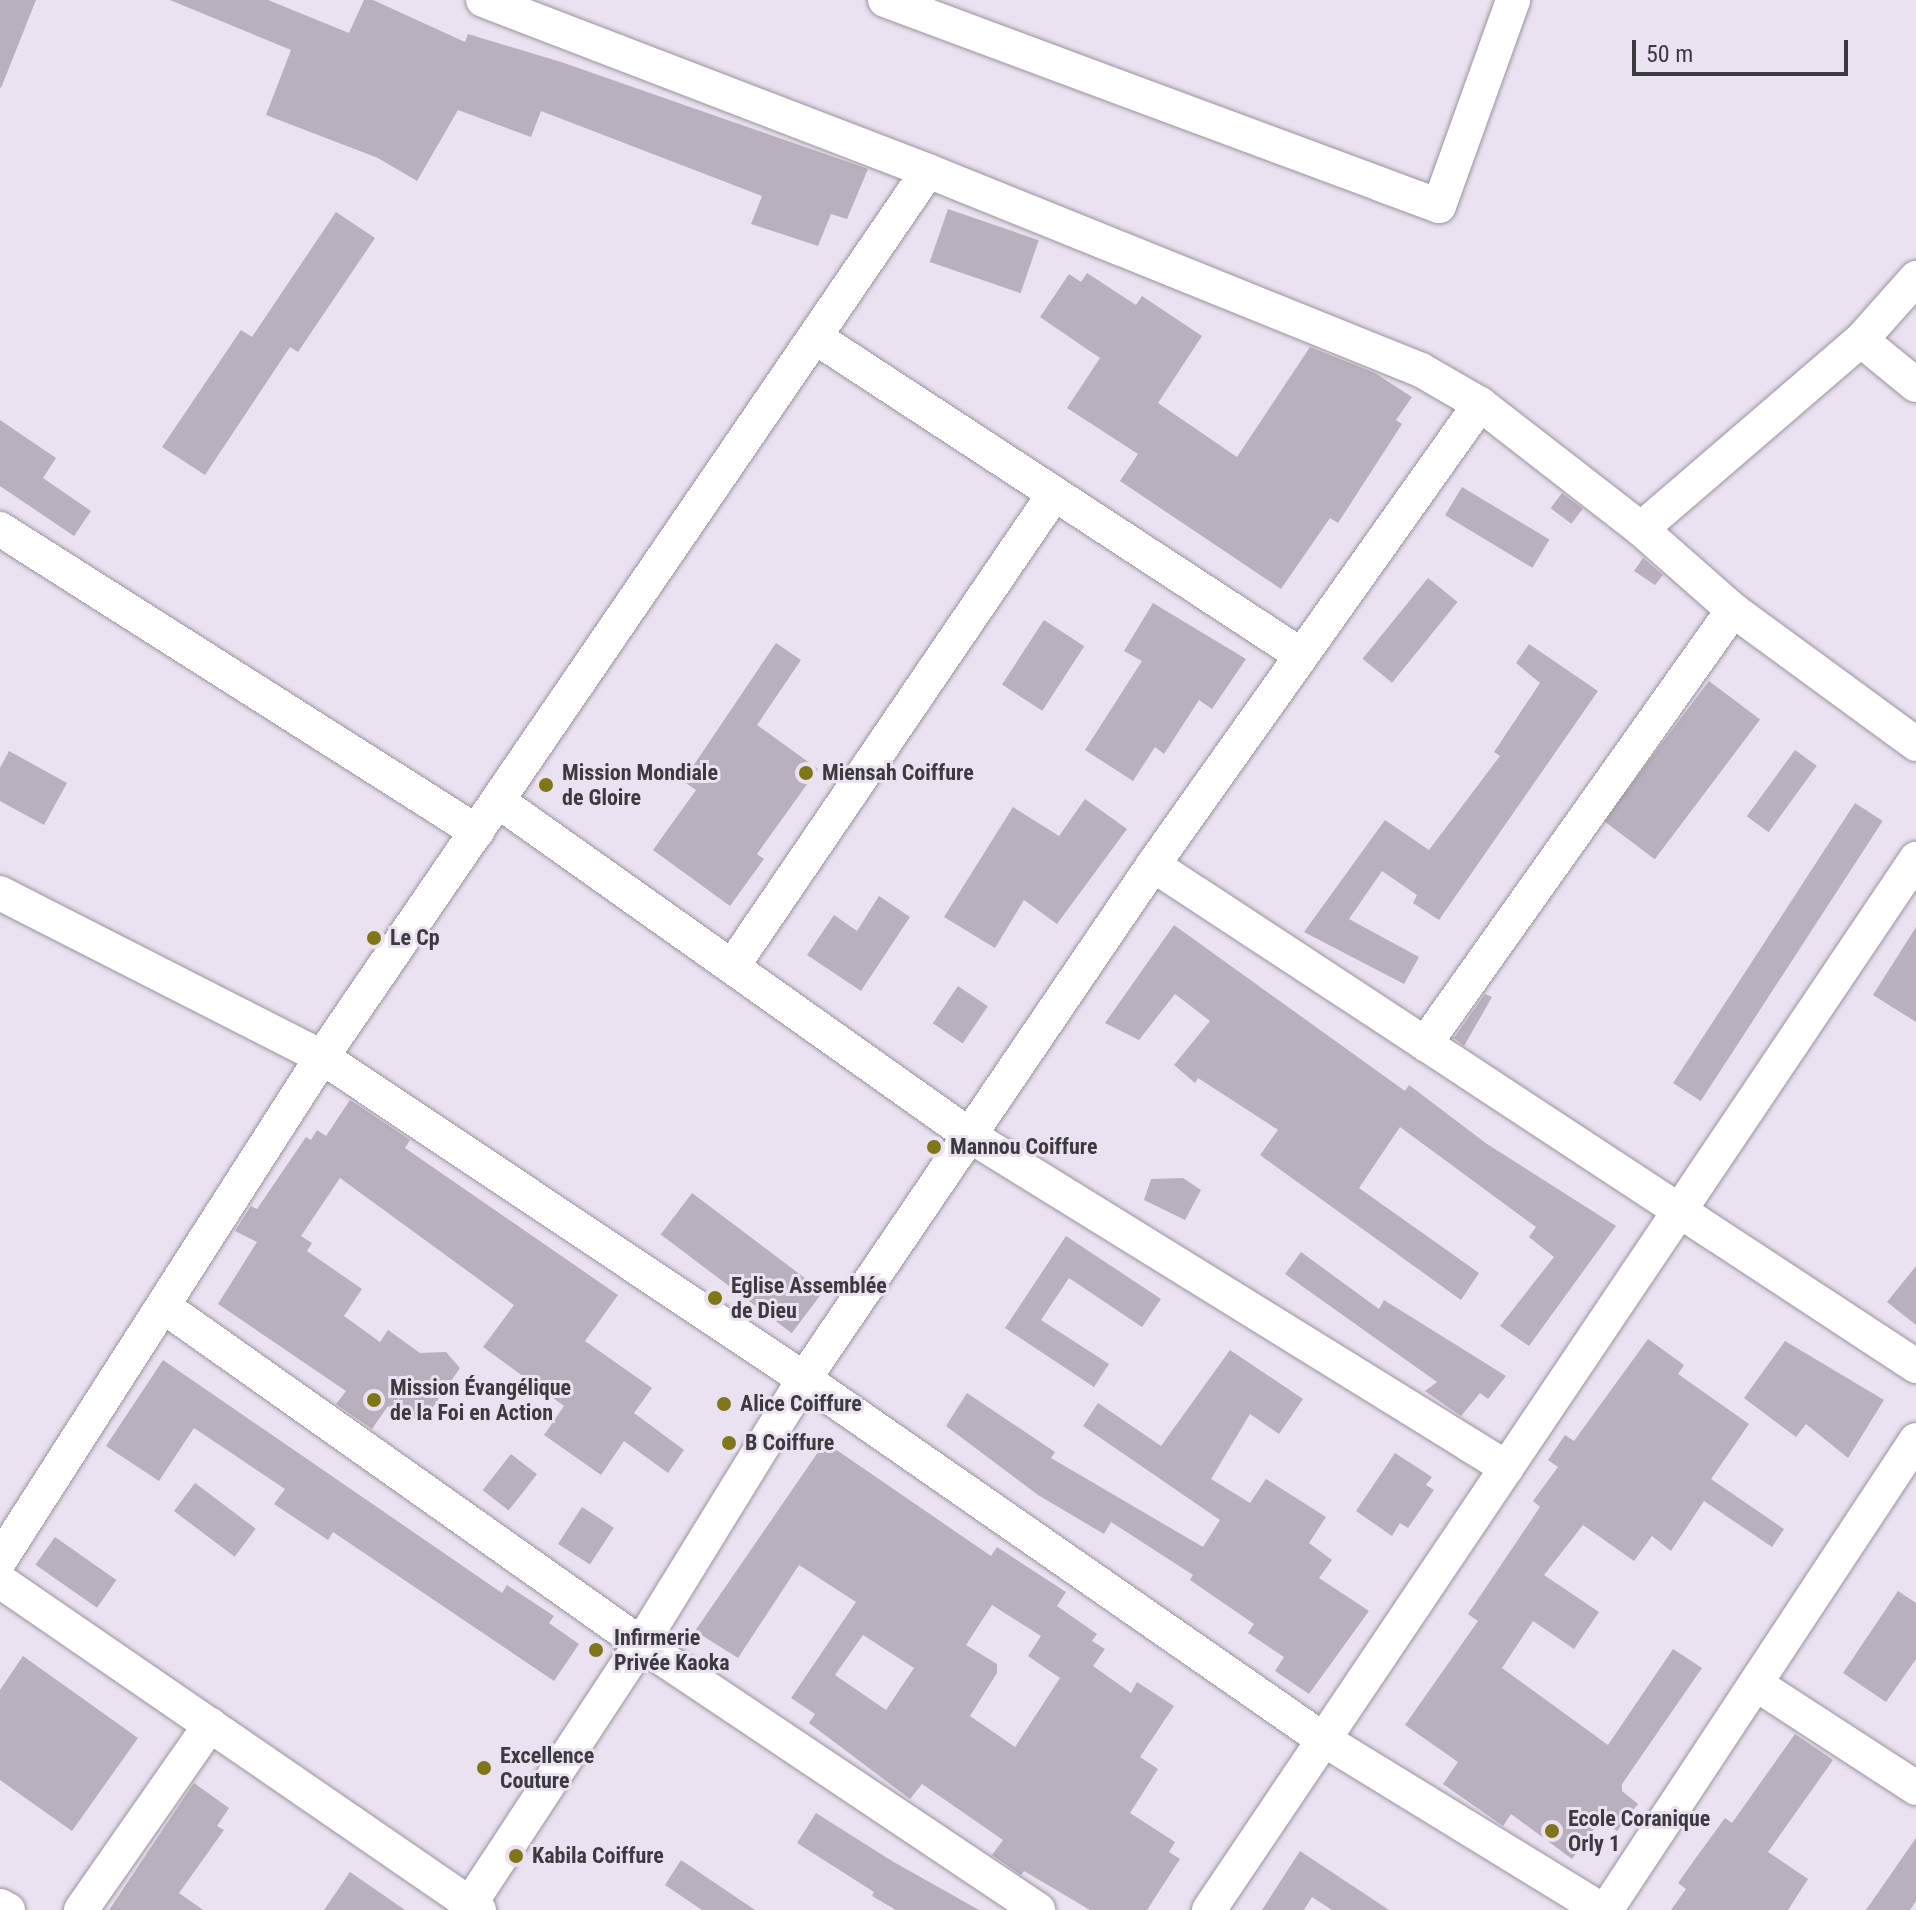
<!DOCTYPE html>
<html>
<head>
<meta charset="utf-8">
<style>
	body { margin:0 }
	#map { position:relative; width:1916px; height:1910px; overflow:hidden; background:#eae2f0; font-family:"Roboto Condensed",sans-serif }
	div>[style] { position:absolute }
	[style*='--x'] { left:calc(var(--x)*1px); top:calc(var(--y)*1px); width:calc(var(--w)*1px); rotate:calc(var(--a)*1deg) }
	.building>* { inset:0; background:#b8b0bc; transform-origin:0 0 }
	.roads { filter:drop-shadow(0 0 2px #9b939f) drop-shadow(0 0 2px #9b939f) }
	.minor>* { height:34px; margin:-17px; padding:0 17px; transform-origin:17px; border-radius:17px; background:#fff }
	.dots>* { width:22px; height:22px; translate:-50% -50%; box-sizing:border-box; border:4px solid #eae2f0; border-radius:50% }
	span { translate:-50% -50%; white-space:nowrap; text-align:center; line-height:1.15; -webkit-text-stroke:6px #eae2f0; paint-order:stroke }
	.poi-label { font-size:22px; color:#3d3a3f; font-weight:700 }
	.left { translate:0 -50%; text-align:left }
	.scale { position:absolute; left:1632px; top:40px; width:216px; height:36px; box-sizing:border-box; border:4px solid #3d3a3f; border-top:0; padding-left:10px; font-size:24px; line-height:28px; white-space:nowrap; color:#3d3a3f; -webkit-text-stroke:6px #eae2f0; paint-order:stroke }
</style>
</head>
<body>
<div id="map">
	<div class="building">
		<i style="clip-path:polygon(0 0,36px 0,1px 88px,0 87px)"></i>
		<i style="clip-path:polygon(170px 0,268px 0,349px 33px,364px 0,373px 0,465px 42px,468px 34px,561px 62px,868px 169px,847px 219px,831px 214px,818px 246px,751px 224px,762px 196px,541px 111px,531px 137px,458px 110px,417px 181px,378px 158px,266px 115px,291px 50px)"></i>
		<i style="left:948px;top:209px;width:96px;height:56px;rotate:19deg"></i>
		<i style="clip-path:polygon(336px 212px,375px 238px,298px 352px,290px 347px,205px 475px,162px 447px,241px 330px,252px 337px)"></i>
		<i style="clip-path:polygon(1087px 273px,1136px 305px,1142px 296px,1202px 336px,1158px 403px,1237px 457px,1310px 347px,1375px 373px,1412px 397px,1396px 420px,1402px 424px,1338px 523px,1330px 518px,1281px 589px,1120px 481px,1138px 454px,1067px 408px,1100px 358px,1040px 317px,1069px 274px,1081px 282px)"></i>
		<i style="clip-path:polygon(0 420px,56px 458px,43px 478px,91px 511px,74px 536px,0 486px)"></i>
		<i style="left:1462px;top:487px;width:102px;height:33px;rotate:31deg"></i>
		<i style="left:1562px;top:493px;width:26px;height:19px;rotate:37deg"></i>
		<i style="clip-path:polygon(1643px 558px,1663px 575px,1655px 585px,1634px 571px)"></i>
		<i style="left:1428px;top:578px;width:38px;height:104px;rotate:39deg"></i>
		<i style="clip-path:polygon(1153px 603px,1246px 659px,1212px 709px,1199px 700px,1164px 754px,1155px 747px,1133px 781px,1085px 750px,1142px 661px,1124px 651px)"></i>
		<i style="left:1044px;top:620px;width:48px;height:77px;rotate:33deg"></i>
		<i style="clip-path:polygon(776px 643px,801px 660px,757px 725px,818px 769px,757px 854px,764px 859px,730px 906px,653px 850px,696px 790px,683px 781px)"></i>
		<i style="clip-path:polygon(1529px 644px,1598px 691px,1439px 920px,1413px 903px,1417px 895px,1382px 871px,1349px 919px,1419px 957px,1404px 984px,1304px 932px,1385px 820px,1429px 850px,1500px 756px,1494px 752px,1540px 683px,1516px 663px)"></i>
		<i style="left:1709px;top:681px;width:64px;height:175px;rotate:37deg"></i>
		<i style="left:1795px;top:750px;width:27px;height:82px;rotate:36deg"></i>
		<i style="clip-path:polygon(9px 751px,67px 783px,44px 825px,0 801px,0 768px)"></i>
		<i style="clip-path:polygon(1085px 799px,1127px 829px,1057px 924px,1024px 900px,995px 948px,944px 917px,1013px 807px,1059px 836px)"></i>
		<i style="left:1855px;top:803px;width:33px;height:334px;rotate:33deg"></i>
		<i style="clip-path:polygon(879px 896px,910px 917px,861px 991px,807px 955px,834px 915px,857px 931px)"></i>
		<i style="clip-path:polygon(1174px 925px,1405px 1091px,1409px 1085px,1487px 1144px,1616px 1226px,1529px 1346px,1500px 1326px,1554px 1257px,1529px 1237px,1536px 1227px,1400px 1127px,1359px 1188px,1479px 1273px,1461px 1300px,1260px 1155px,1278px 1130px,1198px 1078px,1195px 1083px,1174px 1065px,1210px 1021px,1175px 994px,1139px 1040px,1105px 1023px)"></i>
		<i style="clip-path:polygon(1916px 927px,1916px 1022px,1873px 995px)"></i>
		<i style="left:958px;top:986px;width:36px;height:45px;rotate:34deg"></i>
		<i style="clip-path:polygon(1485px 994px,1492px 997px,1464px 1046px,1454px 1038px)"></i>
		<i style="clip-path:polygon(350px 1100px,410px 1140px,405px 1148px,618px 1295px,585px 1341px,652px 1388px,634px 1413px,684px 1450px,668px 1473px,624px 1441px,601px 1475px,544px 1435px,564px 1406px,483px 1347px,514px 1305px,340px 1178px,301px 1236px,312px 1243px,307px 1251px,362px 1289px,344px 1316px,380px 1342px,388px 1330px,420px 1353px,446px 1352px,460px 1368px,426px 1417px,419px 1412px,411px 1422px,388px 1406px,372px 1429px,336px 1404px,346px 1391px,218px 1304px,257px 1242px,235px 1231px,251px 1206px,257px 1209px,306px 1137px,311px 1140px,317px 1130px,326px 1136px)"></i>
		<i style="clip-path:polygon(1183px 1178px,1201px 1190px,1185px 1220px,1144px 1200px,1151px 1179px)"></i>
		<i style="left:692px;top:1193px;width:164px;height:52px;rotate:37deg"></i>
		<i style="clip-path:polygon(1066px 1236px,1161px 1299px,1142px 1327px,1069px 1278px,1041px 1320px,1109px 1364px,1094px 1387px,1005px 1328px)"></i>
		<i style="clip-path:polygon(1301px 1252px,1379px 1309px,1384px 1300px,1506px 1376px,1488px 1399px,1480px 1393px,1461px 1416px,1425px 1391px,1437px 1382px,1285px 1274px)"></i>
		<i style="clip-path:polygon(1916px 1266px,1916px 1325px,1887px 1302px)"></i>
		<i style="clip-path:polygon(1648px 1339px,1684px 1365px,1678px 1374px,1749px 1424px,1711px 1479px,1784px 1529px,1772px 1547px,1704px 1501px,1671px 1551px,1652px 1536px,1634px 1561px,1583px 1525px,1544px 1575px,1599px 1612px,1574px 1649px,1533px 1621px,1502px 1668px,1608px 1745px,1673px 1649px,1702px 1668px,1622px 1784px,1622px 1791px,1638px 1804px,1617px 1831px,1601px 1819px,1572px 1859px,1511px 1814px,1503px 1826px,1443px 1784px,1458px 1762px,1405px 1725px,1478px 1621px,1468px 1614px,1540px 1507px,1533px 1501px,1558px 1467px,1548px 1460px,1565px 1435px,1574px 1441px)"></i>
		<i style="clip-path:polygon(1785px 1341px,1884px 1400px,1848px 1458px,1806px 1424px,1796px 1437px,1744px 1398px)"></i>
		<i style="clip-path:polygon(1230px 1350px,1303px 1399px,1279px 1434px,1250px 1414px,1211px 1479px,1250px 1503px,1266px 1479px,1326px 1517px,1309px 1543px,1332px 1560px,1319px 1578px,1369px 1611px,1309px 1694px,1275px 1671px,1284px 1657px,1248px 1633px,1254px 1624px,1190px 1580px,1193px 1575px,1111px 1522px,1104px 1534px,1038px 1495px,946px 1426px,967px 1393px,1055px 1452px,1051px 1458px,1203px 1547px,1220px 1520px,1083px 1426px,1098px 1403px,1161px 1446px)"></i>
		<i style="clip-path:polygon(163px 1360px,502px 1593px,507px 1585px,554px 1616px,549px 1623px,579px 1644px,554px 1681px,333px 1532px,328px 1540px,274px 1504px,285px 1489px,194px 1428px,159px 1481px,106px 1446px)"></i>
		<i style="clip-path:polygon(evenodd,825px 1442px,991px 1556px,997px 1547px,1066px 1592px,1057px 1606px,1097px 1634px,1092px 1641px,1105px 1649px,1093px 1666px,1131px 1693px,1137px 1682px,1174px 1706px,1140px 1757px,1158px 1769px,1130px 1813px,1175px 1842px,1169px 1852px,1180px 1859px,1147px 1910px,1090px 1910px,1024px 1871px,1021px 1875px,992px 1855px,1003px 1840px,922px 1784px,910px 1799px,809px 1723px,815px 1714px,791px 1698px,856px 1602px,799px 1565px,738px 1658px,695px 1631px,825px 1442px,992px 1605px,1041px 1636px,1028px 1656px,1060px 1678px,1015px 1747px,970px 1716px,997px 1673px,997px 1664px,966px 1645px,992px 1605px,825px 1442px,863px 1635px,914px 1668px,886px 1710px,835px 1675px,863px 1635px)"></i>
		<i style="clip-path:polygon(1395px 1453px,1432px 1477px,1426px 1485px,1434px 1490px,1408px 1528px,1400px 1523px,1392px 1536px,1356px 1511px)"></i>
		<i style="left:511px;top:1454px;width:33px;height:46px;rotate:38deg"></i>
		<i style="left:195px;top:1483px;width:76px;height:35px;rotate:37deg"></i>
		<i style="left:582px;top:1507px;width:38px;height:44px;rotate:33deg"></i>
		<i style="left:55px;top:1537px;width:75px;height:34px;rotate:35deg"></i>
		<i style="clip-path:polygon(1898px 1591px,1916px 1603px,1916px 1659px,1886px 1702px,1843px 1673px)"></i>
		<i style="clip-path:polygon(23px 1656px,138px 1738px,72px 1831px,0 1780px,0 1690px)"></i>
		<i style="clip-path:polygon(1795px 1734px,1833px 1760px,1768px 1852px,1808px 1879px,1788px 1910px,1671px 1910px,1686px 1889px,1678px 1883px,1695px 1859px,1725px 1818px,1732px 1823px)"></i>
		<i style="clip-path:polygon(194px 1783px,229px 1808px,217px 1826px,224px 1830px,179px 1893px,203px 1910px,109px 1910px)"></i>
		<i style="clip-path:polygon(816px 1813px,892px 1861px,979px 1910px,896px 1910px,872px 1896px,874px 1892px,797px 1843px)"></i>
		<i style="clip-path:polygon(1916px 1838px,1916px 1901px,1910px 1910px,1866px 1910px)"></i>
		<i style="clip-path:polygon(1300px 1851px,1389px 1910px,1332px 1910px,1312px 1897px,1304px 1910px,1262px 1910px)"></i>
		<i style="clip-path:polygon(681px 1860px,755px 1910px,702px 1910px,665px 1885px)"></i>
		<i style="clip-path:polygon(350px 1872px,405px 1910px,324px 1910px)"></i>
	</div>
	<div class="roads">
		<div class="minor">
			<i style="--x:483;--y:0;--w:477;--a:21"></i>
			<i style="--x:928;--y:171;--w:532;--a:21.98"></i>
			<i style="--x:1421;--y:370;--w:68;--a:30"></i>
			<i style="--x:1480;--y:404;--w:204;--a:37.8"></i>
			<i style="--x:1641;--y:529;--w:123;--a:41.4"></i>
			<i style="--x:1733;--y:610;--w:227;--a:36.2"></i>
			<i style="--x:885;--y:0;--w:591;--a:20.4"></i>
			<i style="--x:1439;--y:206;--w:219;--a:-70.2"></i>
			<i style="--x:815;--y:337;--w:581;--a:33.2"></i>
			<i style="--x:1861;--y:340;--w:71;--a:39.3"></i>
			<i style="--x:0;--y:529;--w:565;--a:32.42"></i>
			<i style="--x:1641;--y:529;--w:290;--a:-40.7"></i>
			<i style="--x:1861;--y:340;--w:83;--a:-48.4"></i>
			<i style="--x:498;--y:801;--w:581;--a:35.33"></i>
			<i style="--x:972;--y:1137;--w:629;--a:31.74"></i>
			<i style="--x:1153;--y:865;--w:913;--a:33.29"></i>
			<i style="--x:0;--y:893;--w:361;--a:27"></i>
			<i style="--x:322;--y:1057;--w:580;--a:33.74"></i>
			<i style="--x:804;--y:1379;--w:629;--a:34.78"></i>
			<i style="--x:1321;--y:1738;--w:329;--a:31.5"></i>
			<i style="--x:732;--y:967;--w:572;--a:-55.75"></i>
			<i style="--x:1425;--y:1044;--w:532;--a:-54.64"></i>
			<i style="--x:163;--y:1306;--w:585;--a:35.26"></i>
			<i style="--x:641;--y:1644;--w:478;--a:33.8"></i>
			<i style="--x:0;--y:1560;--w:597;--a:-57.37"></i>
			<i style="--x:322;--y:1057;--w:1073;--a:-55.63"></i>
			<i style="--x:0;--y:1581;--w:581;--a:34.48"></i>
			<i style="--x:1756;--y:1684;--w:191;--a:33"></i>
			<i style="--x:0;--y:1906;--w:9;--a:27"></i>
			<i style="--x:81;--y:1910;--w:226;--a:-55.1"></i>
			<i style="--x:466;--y:1910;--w:318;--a:-56.7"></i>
			<i style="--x:641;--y:1644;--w:311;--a:-58.4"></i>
			<i style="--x:804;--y:1379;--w:621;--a:-55.82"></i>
			<i style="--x:1153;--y:865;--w:565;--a:-54.65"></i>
			<i style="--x:1209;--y:1910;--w:1267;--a:-56.07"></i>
			<i style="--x:1606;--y:1910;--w:563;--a:-56.59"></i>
		</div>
	</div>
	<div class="dots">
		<i style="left:806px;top:773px;background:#7f7519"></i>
		<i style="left:546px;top:785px;background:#7f7519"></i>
		<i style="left:374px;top:938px;background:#7f7519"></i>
		<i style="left:934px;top:1147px;background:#7f7519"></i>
		<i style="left:715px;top:1298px;background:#7f7519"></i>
		<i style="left:374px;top:1400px;background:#7f7519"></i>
		<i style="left:724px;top:1404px;background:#7f7519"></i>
		<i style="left:729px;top:1443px;background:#7f7519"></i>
		<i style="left:596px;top:1650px;background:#7f7519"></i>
		<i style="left:484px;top:1768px;background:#7f7519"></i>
		<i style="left:1552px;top:1831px;background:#7f7519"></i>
		<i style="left:516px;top:1856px;background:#7f7519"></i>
	</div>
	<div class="poi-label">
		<span class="left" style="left:562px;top:785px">Mission Mondiale<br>de Gloire</span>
		<span class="left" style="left:822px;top:773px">Miensah Coiffure</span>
		<span class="left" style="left:390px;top:938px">Le Cp</span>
		<span class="left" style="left:950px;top:1147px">Mannou Coiffure</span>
		<span class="left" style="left:731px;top:1298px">Eglise Assemblée<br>de Dieu</span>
		<span class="left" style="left:390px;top:1400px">Mission Évangélique<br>de la Foi en Action</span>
		<span class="left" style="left:740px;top:1404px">Alice Coiffure</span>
		<span class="left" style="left:745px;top:1443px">B Coiffure</span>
		<span class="left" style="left:614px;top:1650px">Infirmerie<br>Privée Kaoka</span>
		<span class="left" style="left:500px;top:1768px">Excellence<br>Couture</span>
		<span class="left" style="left:1568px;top:1831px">Ecole Coranique<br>Orly 1</span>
		<span class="left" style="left:532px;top:1856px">Kabila Coiffure</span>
	</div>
	<div class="scale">50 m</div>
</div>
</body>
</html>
